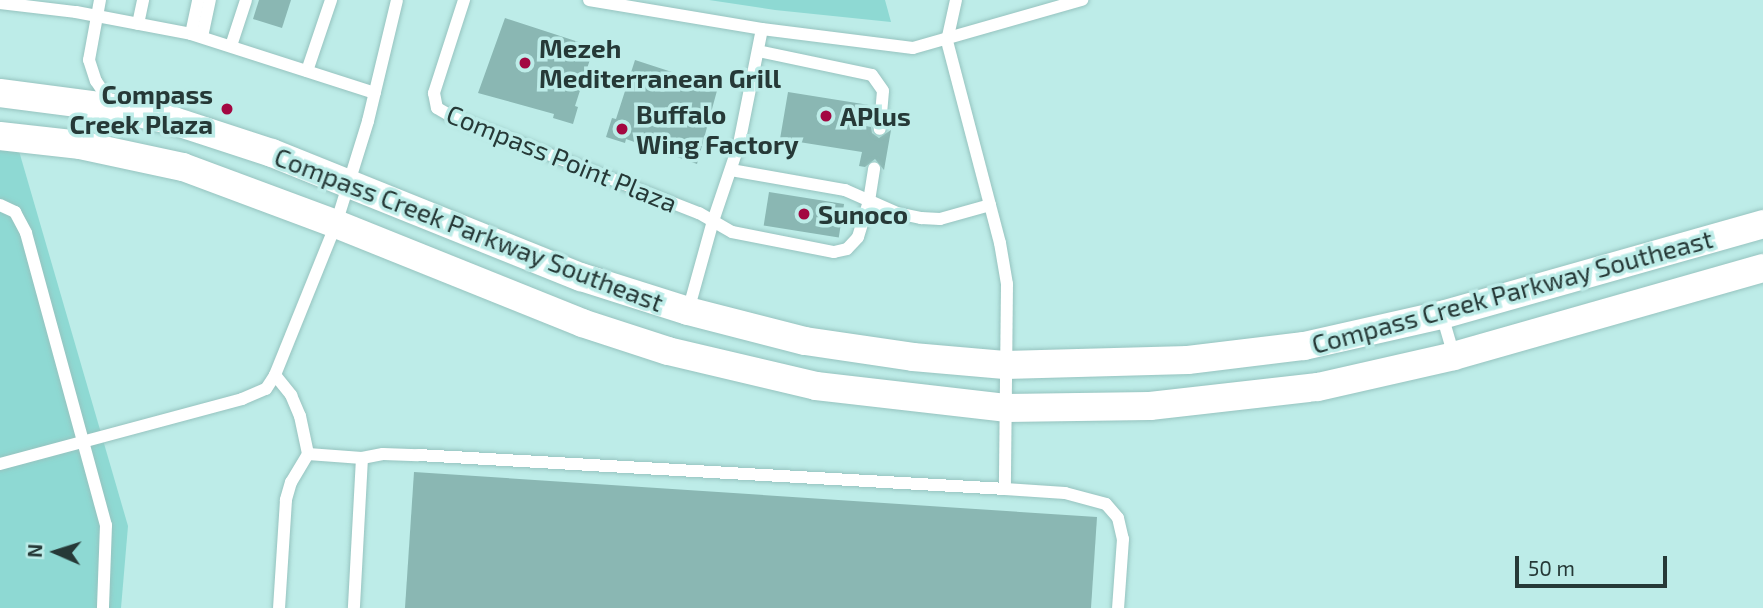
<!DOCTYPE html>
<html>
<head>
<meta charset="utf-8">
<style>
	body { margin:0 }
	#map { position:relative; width:1763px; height:608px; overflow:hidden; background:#bdece8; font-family:"Exo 2",sans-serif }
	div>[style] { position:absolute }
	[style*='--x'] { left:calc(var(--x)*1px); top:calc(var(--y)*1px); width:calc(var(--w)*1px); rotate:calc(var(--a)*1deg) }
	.green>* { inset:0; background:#8ed9d3 }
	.building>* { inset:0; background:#8ab7b3; transform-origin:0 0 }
	.roads { filter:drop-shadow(0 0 2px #96c3bf) drop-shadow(0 0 2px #96c3bf) }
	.service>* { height:12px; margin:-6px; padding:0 6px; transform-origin:6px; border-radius:6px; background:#fff }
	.tertiary>* { height:28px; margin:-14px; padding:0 14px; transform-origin:14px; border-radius:14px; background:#fff }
	.dots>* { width:19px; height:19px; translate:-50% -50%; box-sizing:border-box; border:4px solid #bdece8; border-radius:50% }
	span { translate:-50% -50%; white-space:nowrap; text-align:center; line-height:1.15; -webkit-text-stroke:7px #bdece8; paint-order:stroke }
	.poi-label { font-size:26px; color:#263937; font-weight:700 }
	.left { translate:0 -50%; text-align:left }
	.right { translate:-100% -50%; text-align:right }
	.street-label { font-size:26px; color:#263937 }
	.north { position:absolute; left:21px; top:517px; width:70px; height:70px; -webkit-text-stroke:5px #bdece8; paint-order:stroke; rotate:273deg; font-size:19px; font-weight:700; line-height:28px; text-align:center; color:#263937 }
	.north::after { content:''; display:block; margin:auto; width:24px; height:32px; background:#263937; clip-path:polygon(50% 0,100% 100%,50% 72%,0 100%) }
	.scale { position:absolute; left:1515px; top:556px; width:152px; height:32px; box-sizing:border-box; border:4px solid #263937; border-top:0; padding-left:9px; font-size:21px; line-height:24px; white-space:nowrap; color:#263937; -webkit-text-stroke:5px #bdece8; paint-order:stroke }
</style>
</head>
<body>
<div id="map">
	<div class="green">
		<i style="clip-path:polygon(709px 0,885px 0,891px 22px,775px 10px)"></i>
		<i style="clip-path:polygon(0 150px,19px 151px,128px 526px,121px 608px,0 608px)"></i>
	</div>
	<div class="building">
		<i style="clip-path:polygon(259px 0,291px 0,282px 28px,253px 19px)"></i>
		<i style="clip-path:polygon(505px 18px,594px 47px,575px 106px,578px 107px,573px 124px,553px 118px,554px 114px,478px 93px)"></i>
		<i style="clip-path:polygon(635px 60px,718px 87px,697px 164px,626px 139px,625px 143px,606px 137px,612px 118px,616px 119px)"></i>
		<i style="clip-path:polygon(788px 92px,869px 105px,866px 126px,871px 127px,872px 133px,879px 138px,891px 130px,884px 170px,875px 159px,865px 167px,859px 166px,862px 152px,780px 139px)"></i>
		<i style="left:769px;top:192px;width:76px;height:34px;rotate:9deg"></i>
		<i style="clip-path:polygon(414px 472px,1097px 517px,1091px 608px,405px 608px)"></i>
	</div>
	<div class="roads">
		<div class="service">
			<i style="--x:100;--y:0;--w:61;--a:100.4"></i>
			<i style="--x:89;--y:60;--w:22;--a:72"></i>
			<i style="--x:96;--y:81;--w:27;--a:56"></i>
			<i style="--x:464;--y:0;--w:98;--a:107.9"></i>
			<i style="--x:434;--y:93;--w:15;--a:79"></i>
			<i style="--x:437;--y:108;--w:16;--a:30"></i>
			<i style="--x:451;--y:116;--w:266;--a:21.4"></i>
			<i style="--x:699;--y:213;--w:38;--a:30"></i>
			<i style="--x:732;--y:232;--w:104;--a:11.1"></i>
			<i style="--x:834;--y:252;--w:13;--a:-13"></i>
			<i style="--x:847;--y:249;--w:16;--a:-47"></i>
			<i style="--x:858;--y:237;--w:38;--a:-73"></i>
			<i style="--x:869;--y:201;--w:33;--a:-81"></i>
			<i style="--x:589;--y:0;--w:175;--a:9.5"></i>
			<i style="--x:762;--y:29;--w:152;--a:7.2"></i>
			<i style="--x:913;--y:48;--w:176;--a:-15.9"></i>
			<i style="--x:956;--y:0;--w:42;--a:102.4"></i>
			<i style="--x:947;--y:41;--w:209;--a:75.3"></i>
			<i style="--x:1000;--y:243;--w:42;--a:80.3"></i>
			<i style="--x:1007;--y:284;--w:205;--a:90.6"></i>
			<i style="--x:1005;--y:489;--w:60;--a:3.8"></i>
			<i style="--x:1065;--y:493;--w:42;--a:15"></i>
			<i style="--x:1106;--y:504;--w:18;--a:49"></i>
			<i style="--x:1118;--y:518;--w:22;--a:77"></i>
			<i style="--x:1123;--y:539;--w:69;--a:94.1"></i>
			<i style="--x:0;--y:3;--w:77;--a:6.8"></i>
			<i style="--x:76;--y:12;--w:117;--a:10.8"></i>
			<i style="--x:191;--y:34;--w:193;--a:17.8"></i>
			<i style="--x:138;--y:24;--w:25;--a:-78"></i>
			<i style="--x:191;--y:34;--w:35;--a:-78"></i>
			<i style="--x:202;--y:37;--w:38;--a:-78"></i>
			<i style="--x:231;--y:46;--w:48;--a:-71.9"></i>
			<i style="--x:758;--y:51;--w:116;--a:11.9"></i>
			<i style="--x:872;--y:75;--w:19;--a:55"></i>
			<i style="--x:883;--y:91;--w:38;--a:95"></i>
			<i style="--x:307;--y:71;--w:75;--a:-71.3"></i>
			<i style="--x:731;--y:170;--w:116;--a:10"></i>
			<i style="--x:845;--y:190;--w:57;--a:23.9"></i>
			<i style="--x:897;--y:213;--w:25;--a:12"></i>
			<i style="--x:921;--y:218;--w:19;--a:3"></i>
			<i style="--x:940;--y:219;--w:52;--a:-15.6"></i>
			<i style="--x:0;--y:205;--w:17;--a:25"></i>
			<i style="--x:15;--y:212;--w:24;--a:62"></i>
			<i style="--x:26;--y:233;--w:303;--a:74.7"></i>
			<i style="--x:106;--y:525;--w:83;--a:92.1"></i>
			<i style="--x:688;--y:311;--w:93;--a:-74.5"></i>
			<i style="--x:713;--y:221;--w:81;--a:-71.3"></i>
			<i style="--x:739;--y:144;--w:117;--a:-78.7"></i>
			<i style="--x:1442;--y:315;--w:43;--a:73.7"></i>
			<i style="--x:275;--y:375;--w:26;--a:51"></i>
			<i style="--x:291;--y:395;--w:23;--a:67"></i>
			<i style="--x:300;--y:416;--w:39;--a:78"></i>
			<i style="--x:308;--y:454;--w:33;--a:121"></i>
			<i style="--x:291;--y:482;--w:19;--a:106"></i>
			<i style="--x:286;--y:500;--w:108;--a:93.7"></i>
			<i style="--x:308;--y:454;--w:54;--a:4.2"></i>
			<i style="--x:362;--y:458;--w:150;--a:93.1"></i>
			<i style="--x:362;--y:458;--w:21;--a:-11"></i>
			<i style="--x:383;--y:454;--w:35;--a:2"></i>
			<i style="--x:418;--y:455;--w:588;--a:3.31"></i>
			<i style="--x:0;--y:464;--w:251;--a:-15"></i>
			<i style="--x:242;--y:399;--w:26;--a:-23"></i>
			<i style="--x:266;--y:389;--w:17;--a:-57"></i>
			<i style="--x:275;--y:375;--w:163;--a:-68"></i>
			<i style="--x:336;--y:224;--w:108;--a:-72.7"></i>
			<i style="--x:368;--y:121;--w:124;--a:-76.5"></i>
		</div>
		<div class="tertiary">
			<i style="--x:0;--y:93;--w:117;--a:7.4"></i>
			<i style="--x:116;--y:108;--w:59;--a:12.6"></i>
			<i style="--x:174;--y:121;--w:103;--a:18.1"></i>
			<i style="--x:272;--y:153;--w:333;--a:21.9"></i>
			<i style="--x:581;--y:277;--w:112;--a:17.6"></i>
			<i style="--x:688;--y:311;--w:121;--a:14.4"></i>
			<i style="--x:805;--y:341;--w:109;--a:8.4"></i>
			<i style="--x:913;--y:357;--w:92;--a:5"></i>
			<i style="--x:1005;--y:365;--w:183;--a:-1.6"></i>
			<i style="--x:1188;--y:360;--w:117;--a:-6.9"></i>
			<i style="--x:1304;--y:346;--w:141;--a:-12.7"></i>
			<i style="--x:1442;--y:315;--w:334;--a:-15.8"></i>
			<i style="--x:0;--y:136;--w:81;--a:6.4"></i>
			<i style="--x:80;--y:145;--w:105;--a:12.1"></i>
			<i style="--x:183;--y:167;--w:163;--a:20.4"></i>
			<i style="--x:336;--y:224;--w:265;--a:21.9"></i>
			<i style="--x:582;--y:323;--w:90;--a:18"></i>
			<i style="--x:668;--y:351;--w:152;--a:13.3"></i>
			<i style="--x:816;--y:386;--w:191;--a:6.6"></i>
			<i style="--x:1006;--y:408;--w:144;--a:-0.8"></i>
			<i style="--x:1150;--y:406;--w:169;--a:-6.5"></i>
			<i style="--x:1318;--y:387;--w:139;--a:-12.8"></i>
			<i style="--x:1454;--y:356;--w:321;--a:-15.9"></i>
		</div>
	</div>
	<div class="dots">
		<i style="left:525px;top:63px;background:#a30741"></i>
		<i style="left:227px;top:109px;background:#a30741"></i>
		<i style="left:826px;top:116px;background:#a30741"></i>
		<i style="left:622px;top:129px;background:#a30741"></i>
		<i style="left:804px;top:214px;background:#a30741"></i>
	</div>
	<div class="poi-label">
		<span class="left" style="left:539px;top:63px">Mezeh<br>Mediterranean Grill</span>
		<span class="right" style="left:213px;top:109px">Compass<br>Creek Plaza</span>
		<span class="left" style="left:636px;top:129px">Buffalo<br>Wing Factory</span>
		<span class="left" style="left:840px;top:116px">APlus</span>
		<span class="left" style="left:818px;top:214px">Sunoco</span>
	</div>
	<div class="street-label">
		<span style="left:562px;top:158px;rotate:22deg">Compass Point Plaza</span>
		<span style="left:469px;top:229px;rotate:21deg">Compass Creek Parkway Southeast</span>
		<span style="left:1512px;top:291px;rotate:-15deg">Compass Creek Parkway Southeast</span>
	</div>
	<div class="north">N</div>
	<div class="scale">50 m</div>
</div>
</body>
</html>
